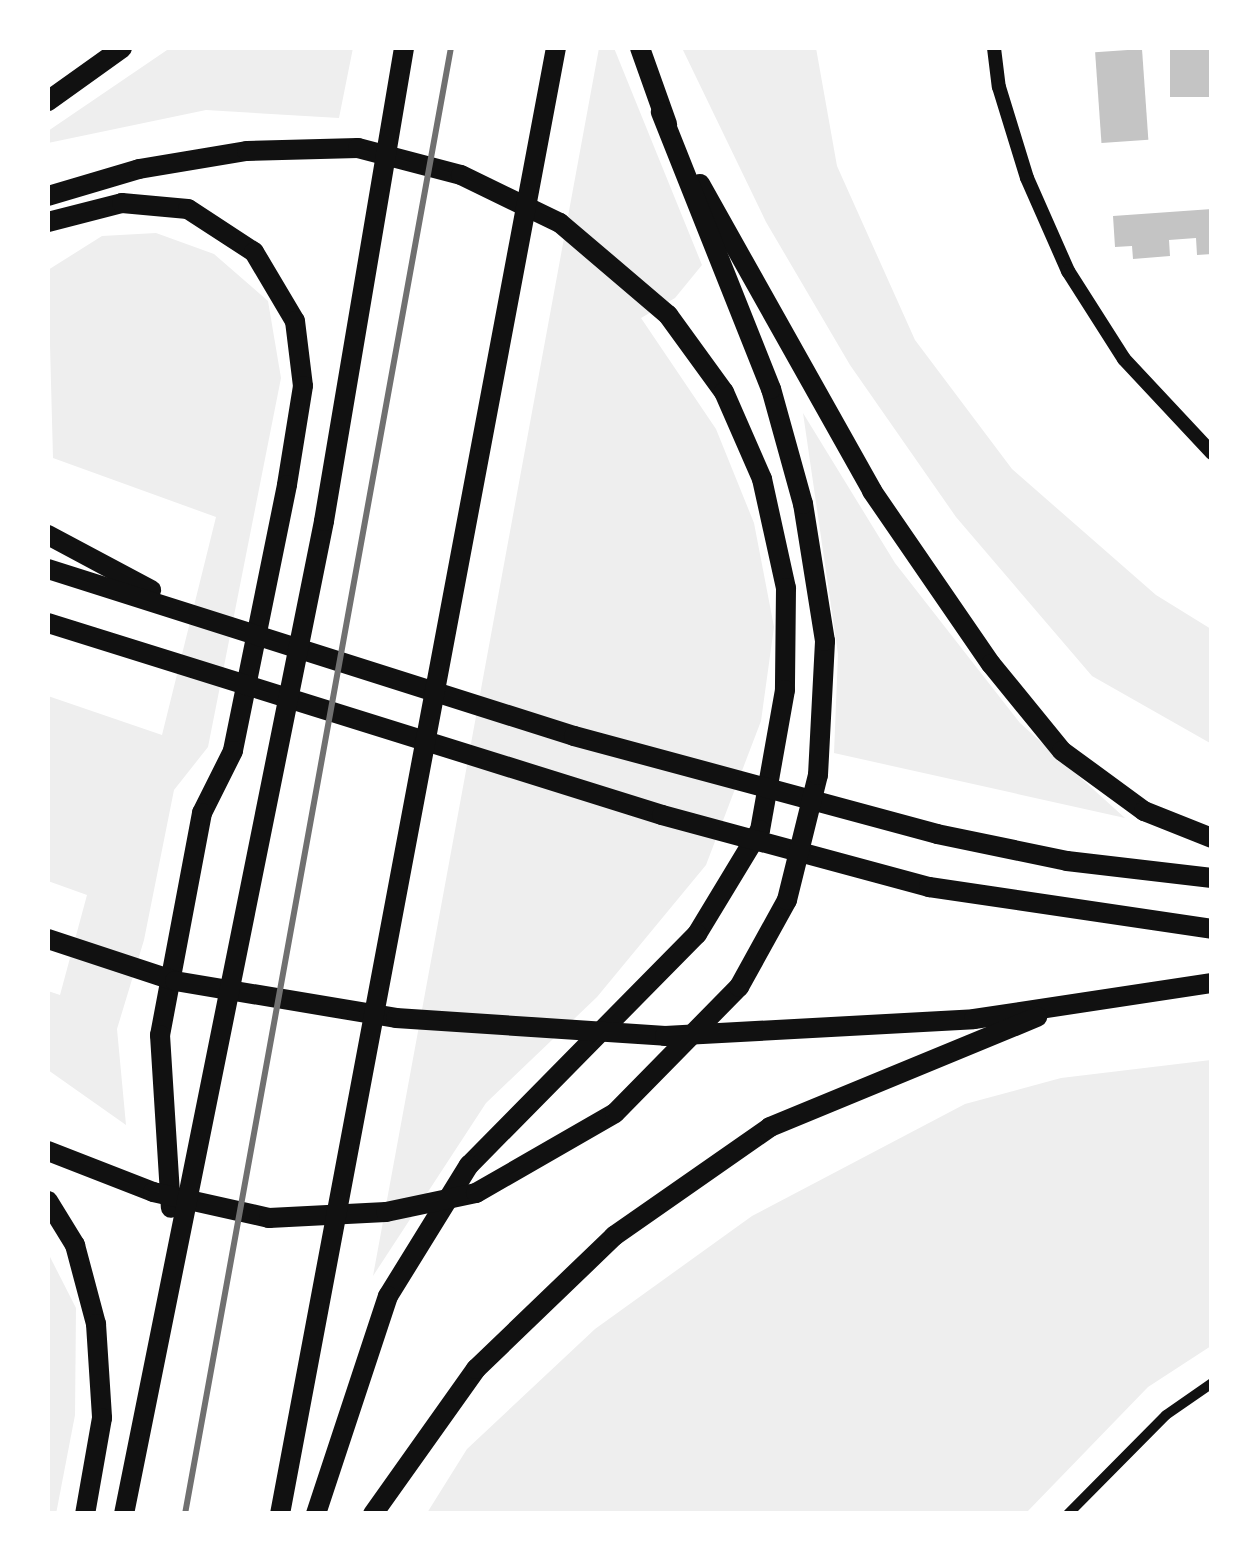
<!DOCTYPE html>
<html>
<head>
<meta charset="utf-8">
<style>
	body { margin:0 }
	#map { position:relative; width:1259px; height:1561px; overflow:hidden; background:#fff; font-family:Jost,sans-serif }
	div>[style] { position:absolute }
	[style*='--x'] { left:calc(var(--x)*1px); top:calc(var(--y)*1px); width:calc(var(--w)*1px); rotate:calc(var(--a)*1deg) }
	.green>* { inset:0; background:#eee }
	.building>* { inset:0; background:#c4c4c4; transform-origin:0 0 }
	.minor>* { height:10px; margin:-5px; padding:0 5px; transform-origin:5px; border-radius:5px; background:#111 }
	.tertiary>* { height:14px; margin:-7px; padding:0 7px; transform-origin:7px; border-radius:7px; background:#111 }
	.motorway>* { height:20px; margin:-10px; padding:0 10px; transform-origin:10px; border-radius:10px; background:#111 }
	.rail>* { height:6px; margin:-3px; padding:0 3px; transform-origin:3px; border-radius:3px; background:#707070 }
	span { translate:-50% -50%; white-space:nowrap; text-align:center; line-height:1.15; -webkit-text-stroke:8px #fff; paint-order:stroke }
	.frame { position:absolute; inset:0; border:50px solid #fff; pointer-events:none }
</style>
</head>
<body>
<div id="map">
	<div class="green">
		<i style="clip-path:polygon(170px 48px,353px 48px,339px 118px,206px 110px,48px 143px,48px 131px)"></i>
		<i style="clip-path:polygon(599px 48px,614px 48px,702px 265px,675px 298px,641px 318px,716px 429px,754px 523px,774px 627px,761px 721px,706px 865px,597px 997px,486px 1103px,373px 1276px)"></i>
		<i style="clip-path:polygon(682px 48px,816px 48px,837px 166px,915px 340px,1012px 469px,1156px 595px,1211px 629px,1210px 743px,1092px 676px,956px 517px,850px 365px,766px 222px)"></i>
		<i style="clip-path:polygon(156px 233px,214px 254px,268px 301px,281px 378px,208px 747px,174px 790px,144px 940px,117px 1029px,126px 1125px,48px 1070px,48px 991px,60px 995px,87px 895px,48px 881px,48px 696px,162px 735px,216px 517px,53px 458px,48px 270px,102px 236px)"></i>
		<i style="clip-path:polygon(803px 413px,895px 563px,1020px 723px,1125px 818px,834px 753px,838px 654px)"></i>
		<i style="clip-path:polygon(1211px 1060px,1211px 1346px,1148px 1387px,1026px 1513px,427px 1513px,467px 1449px,595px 1329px,752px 1216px,965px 1104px,1061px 1078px)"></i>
		<i style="clip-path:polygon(48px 1253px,76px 1308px,75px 1415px,56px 1514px,48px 1513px)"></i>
	</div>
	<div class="building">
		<i style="left:1170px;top:48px;width:42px;height:49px"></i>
		<i style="left:1142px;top:49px;width:91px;height:47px;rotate:86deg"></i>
		<i style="clip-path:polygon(1212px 209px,1212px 254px,1197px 255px,1196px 238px,1169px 240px,1170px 256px,1133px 259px,1132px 246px,1115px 247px,1113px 216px)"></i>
	</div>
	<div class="minor">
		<i style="--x:1068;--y:1514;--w:139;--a:-45.3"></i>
		<i style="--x:1166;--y:1415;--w:56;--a:-34.8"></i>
	</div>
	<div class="tertiary">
		<i style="--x:994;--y:48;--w:39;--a:83"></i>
		<i style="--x:999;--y:87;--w:95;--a:72.9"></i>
		<i style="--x:1027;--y:178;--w:102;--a:66.2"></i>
		<i style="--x:1068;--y:271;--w:104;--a:57.5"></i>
		<i style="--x:1124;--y:359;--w:129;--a:46.9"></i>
	</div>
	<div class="motorway">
		<i style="--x:640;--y:48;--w:81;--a:70.4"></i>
		<i style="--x:48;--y:101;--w:91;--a:-35.6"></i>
		<i style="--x:700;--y:184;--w:352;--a:60.7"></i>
		<i style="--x:872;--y:491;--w:210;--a:55.5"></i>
		<i style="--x:991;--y:664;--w:112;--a:50.8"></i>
		<i style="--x:1062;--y:751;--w:102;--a:36.2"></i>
		<i style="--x:1144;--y:811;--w:73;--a:21.7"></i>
		<i style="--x:48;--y:196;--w:95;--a:-16.5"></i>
		<i style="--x:139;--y:169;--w:109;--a:-9.5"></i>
		<i style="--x:247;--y:151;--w:111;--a:-1.5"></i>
		<i style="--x:358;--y:148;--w:106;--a:14.7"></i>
		<i style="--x:461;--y:175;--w:110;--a:25.9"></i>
		<i style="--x:560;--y:223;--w:142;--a:40.4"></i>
		<i style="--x:668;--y:315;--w:95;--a:54"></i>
		<i style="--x:724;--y:392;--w:95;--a:66.4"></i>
		<i style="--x:762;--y:479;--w:112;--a:77.6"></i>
		<i style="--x:786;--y:588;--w:102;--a:90.6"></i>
		<i style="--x:785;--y:690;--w:142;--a:100.1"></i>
		<i style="--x:760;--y:830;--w:122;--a:121.2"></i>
		<i style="--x:697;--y:934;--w:325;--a:134.6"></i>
		<i style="--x:469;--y:1165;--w:154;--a:121.7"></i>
		<i style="--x:388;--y:1296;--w:230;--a:108.3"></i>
		<i style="--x:48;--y:222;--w:76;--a:-14.4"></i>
		<i style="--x:122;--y:203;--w:66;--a:5.2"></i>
		<i style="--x:188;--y:209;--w:79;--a:33.1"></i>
		<i style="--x:254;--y:252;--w:80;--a:59.3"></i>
		<i style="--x:295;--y:321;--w:65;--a:83"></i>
		<i style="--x:303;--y:386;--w:100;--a:99.2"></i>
		<i style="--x:287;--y:485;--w:271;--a:101.5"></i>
		<i style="--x:233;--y:751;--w:69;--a:116.6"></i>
		<i style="--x:202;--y:813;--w:226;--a:100.7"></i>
		<i style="--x:160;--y:1035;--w:173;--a:86.4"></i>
		<i style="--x:48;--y:535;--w:117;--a:28.1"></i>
		<i style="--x:48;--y:569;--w:552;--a:17.61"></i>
		<i style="--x:574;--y:736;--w:376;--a:15.1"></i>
		<i style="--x:937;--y:834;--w:133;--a:11.7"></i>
		<i style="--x:1067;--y:861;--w:146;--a:6.7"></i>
		<i style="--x:48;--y:623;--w:643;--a:17.36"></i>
		<i style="--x:662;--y:815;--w:277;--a:15.1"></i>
		<i style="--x:929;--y:887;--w:286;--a:8.4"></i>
		<i style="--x:48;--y:939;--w:134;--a:18.3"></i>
		<i style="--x:175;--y:981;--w:224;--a:9.5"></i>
		<i style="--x:396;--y:1018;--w:270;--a:3.8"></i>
		<i style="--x:665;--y:1036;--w:309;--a:-3.1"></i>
		<i style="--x:974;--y:1019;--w:241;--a:-8.6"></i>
		<i style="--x:48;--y:1151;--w:113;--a:21.3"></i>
		<i style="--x:153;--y:1192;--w:119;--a:12.6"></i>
		<i style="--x:269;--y:1218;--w:117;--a:-2.9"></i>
		<i style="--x:386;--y:1212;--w:92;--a:-11.9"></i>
		<i style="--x:476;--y:1193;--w:160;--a:-29.9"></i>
		<i style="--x:615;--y:1113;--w:177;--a:-45.5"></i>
		<i style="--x:739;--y:987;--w:99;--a:-61.1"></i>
		<i style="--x:787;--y:900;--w:129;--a:-76.1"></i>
		<i style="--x:818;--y:775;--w:134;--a:-87"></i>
		<i style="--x:825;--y:641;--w:139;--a:-99.1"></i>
		<i style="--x:803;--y:504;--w:119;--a:-105.5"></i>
		<i style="--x:771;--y:389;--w:298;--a:-111.7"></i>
		<i style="--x:48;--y:1201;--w:52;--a:58.5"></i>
		<i style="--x:75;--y:1245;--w:82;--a:75.1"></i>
		<i style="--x:96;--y:1324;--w:94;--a:86.3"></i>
		<i style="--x:102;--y:1418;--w:97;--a:100"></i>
		<i style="--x:124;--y:1514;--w:1013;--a:-78.61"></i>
		<i style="--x:324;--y:521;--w:480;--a:-80.4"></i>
		<i style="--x:280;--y:1514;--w:1492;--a:-79.34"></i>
		<i style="--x:373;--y:1514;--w:178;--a:-54.6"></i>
		<i style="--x:476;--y:1369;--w:192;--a:-43.9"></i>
		<i style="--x:614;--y:1236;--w:190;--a:-34.9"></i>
		<i style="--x:770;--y:1127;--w:289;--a:-22.4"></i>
	</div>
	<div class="rail">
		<i style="--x:185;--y:1514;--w:1490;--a:-79.72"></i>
	</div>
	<div class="frame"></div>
</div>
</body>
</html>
